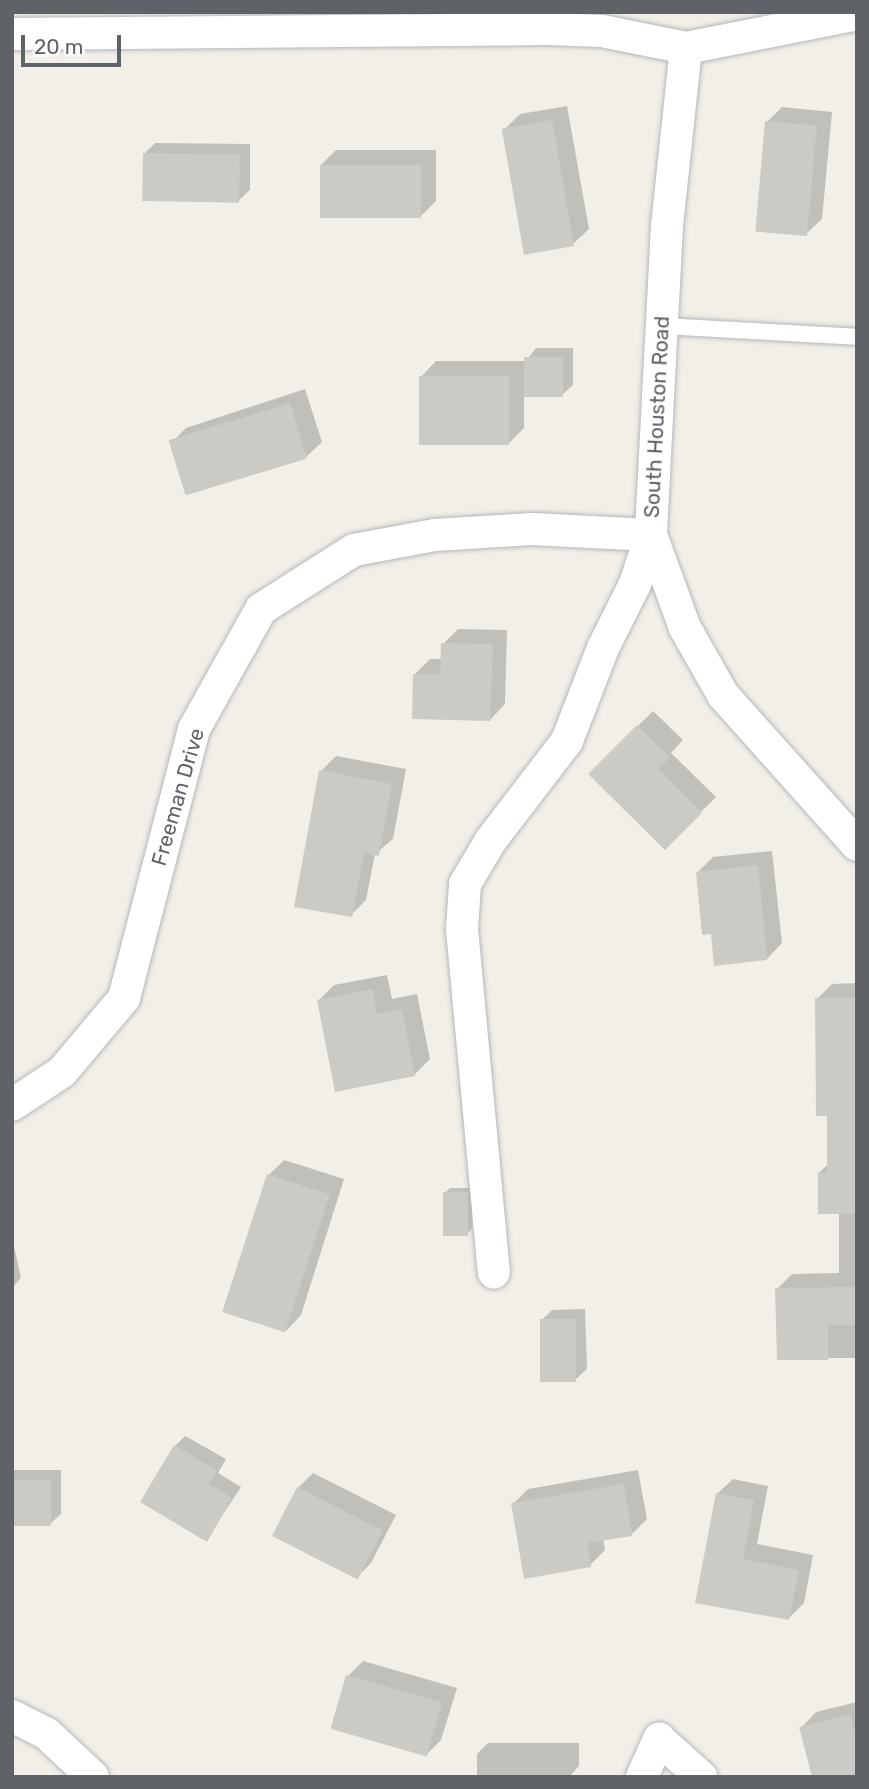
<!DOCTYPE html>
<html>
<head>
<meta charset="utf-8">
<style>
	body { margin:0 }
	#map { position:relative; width:869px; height:1789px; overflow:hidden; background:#f1efe8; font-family:Rubik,sans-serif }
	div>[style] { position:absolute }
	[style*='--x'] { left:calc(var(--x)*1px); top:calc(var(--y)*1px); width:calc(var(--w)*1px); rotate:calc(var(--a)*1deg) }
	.shadow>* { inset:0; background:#0003 }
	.building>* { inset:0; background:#cccac5; transform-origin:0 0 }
	.roads { filter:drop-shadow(0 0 2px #b5b8bc) drop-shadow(0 0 2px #b5b8bc) }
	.lane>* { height:16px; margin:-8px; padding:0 8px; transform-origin:8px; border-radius:8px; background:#fff }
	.street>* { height:32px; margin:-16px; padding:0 16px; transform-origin:16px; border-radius:16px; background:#fff }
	span { translate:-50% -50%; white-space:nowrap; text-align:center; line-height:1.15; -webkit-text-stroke:6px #fff; paint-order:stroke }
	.street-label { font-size:21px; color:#5f6368 }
	.frame { position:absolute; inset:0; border:14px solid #5f6368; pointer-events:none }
	.scale { position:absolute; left:21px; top:35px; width:100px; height:32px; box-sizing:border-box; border:4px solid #5f6368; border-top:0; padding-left:9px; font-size:21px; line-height:24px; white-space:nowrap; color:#5f6368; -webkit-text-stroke:5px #fff; paint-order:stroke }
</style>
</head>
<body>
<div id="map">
	<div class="shadow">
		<i style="clip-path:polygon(567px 106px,589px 229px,573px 244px,504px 130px,520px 114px)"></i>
		<i style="clip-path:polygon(782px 107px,832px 112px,822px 219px,806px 234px,767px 122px)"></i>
		<i style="clip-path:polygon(155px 143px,250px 144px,250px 190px,239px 200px,145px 153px)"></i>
		<i style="clip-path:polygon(336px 150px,436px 150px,436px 201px,421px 216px,321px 165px)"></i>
		<i style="clip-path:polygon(536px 348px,573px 348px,573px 385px,562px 395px,524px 395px,524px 428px,508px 444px,421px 377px,436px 361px,526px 361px)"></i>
		<i style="clip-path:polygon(305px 389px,322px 442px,306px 457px,171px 443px,186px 428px)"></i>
		<i style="clip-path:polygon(458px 629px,507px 630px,505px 704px,490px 720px,415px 674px,430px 659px,442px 659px,443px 644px)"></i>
		<i style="clip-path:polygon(653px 711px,683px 740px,671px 753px,716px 797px,665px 848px,590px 774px)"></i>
		<i style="clip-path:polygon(336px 756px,406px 769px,393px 839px,375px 854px,366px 900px,351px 915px,321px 771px)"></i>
		<i style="clip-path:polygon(772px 851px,782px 943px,767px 959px,712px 932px,698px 872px,713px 857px)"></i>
		<i style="clip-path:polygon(387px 975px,392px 999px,417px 994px,430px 1059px,415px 1074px,319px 1000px,334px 985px)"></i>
		<i style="clip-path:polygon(857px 983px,857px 1358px,778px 1358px,777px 1289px,792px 1274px,839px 1273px,839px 1212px,819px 1173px,829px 1163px,829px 1114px,817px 999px,832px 984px)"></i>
		<i style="clip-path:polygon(284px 1160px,344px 1179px,301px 1315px,286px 1331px,269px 1175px)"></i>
		<i style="clip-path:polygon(450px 1188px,472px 1188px,472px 1229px,467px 1234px,445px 1193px)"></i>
		<i style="clip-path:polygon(12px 1237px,21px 1278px,12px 1288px)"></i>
		<i style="clip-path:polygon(585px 1309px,587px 1369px,576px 1379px,542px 1320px,552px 1310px)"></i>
		<i style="clip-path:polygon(185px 1436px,226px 1459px,218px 1473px,241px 1487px,207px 1539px,175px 1446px)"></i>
		<i style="clip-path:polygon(12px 1470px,61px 1470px,61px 1514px,50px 1524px,12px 1524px)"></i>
		<i style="clip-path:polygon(638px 1470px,647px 1519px,632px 1534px,603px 1538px,605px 1550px,590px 1565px,513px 1504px,528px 1489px)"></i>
		<i style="clip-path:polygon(313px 1473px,396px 1515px,371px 1563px,356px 1578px,298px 1488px)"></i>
		<i style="clip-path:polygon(733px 1479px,768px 1486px,757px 1544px,813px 1555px,804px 1603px,789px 1618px,697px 1601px,717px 1494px)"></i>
		<i style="clip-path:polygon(363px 1661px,457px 1688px,441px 1740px,426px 1755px,348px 1676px)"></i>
		<i style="clip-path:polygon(857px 1702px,857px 1777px,801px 1728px,816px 1712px)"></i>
		<i style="clip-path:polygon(488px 1743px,579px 1743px,579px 1766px,569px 1777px,477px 1777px,477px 1754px)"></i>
	</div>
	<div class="building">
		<i style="left:552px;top:120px;width:128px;height:51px;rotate:80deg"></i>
		<i style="left:765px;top:121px;width:52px;height:111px;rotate:5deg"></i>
		<i style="left:143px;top:153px;width:97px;height:48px;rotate:1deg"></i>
		<i style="left:320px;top:165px;width:101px;height:53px"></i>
		<i style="left:524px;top:357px;width:39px;height:40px"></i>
		<i style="left:419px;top:376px;width:90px;height:69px"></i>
		<i style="left:290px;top:403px;width:58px;height:127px;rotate:73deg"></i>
		<i style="clip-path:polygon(441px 643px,493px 644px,490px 721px,412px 719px,413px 674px,440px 674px)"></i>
		<i style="clip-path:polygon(637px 725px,670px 757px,658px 769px,702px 813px,665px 850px,588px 774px)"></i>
		<i style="clip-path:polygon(319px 770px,392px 784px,379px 856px,364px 853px,352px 917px,294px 907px)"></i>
		<i style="clip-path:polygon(758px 865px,767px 960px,714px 966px,711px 934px,702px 935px,696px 872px)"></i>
		<i style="clip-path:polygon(373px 989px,377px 1014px,402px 1009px,415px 1076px,335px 1092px,317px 1000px)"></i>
		<i style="clip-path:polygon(857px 997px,857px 1214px,818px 1214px,818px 1173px,827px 1173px,827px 1116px,816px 1116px,815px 998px)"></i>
		<i style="left:267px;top:1174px;width:66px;height:145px;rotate:18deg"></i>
		<i style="left:443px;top:1192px;width:25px;height:44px"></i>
		<i style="clip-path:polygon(857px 1287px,857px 1325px,828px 1325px,828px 1360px,777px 1360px,775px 1288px)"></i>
		<i style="left:540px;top:1319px;width:36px;height:63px"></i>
		<i style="clip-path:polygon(174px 1445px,217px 1470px,209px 1484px,232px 1498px,207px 1542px,140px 1502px)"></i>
		<i style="left:12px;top:1480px;width:39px;height:46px"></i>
		<i style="clip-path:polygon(624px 1484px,632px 1536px,587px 1543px,591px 1567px,524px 1579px,511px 1503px)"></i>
		<i style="left:297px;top:1487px;width:96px;height:55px;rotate:27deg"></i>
		<i style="clip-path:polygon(716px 1493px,754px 1500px,743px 1559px,799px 1570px,789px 1620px,695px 1603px)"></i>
		<i style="left:346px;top:1675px;width:100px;height:56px;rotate:16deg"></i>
		<i style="clip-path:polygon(850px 1714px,857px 1738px,857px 1777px,812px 1777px,799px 1727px)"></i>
	</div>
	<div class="roads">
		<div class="lane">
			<i style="--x:662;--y:326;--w:195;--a:3.2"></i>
		</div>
		<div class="street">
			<i style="--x:12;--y:34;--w:536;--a:-0.53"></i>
			<i style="--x:548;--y:29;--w:54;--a:2.1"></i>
			<i style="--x:602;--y:31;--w:86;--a:11.4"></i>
			<i style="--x:686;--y:48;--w:174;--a:-11.2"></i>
			<i style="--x:686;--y:48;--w:179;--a:96.1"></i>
			<i style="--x:667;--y:226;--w:309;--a:93"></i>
			<i style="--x:651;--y:535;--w:99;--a:69.9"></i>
			<i style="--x:685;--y:628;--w:77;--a:60.4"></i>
			<i style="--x:723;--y:695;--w:201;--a:48.2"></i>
			<i style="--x:12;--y:1105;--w:60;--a:-33.4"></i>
			<i style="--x:62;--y:1072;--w:97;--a:-50"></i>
			<i style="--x:124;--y:998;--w:278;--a:-75.4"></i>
			<i style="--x:194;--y:729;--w:137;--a:-60.8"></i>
			<i style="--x:261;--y:609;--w:110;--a:-32.4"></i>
			<i style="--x:354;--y:550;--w:82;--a:-10.5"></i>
			<i style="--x:435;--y:535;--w:97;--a:-3.5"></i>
			<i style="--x:532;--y:529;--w:119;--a:2.9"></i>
			<i style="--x:651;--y:535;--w:52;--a:108.1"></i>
			<i style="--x:635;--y:584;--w:72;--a:116.6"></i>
			<i style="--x:603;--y:648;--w:100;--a:111.2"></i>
			<i style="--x:567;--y:741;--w:125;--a:127.5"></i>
			<i style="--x:491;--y:840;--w:51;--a:120.6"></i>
			<i style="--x:465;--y:884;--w:45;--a:93.8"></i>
			<i style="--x:462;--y:929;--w:345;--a:84.7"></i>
			<i style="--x:12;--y:1716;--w:38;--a:27"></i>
			<i style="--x:46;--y:1733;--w:64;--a:43.1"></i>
			<i style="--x:642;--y:1777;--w:42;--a:-65.9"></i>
			<i style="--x:659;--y:1739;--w:57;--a:42.1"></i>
		</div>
	</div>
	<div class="street-label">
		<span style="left:657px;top:417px;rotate:-87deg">South Houston Road</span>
		<span style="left:178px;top:797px;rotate:-74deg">Freeman Drive</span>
	</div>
	<div class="frame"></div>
	<div class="scale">20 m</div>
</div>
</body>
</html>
